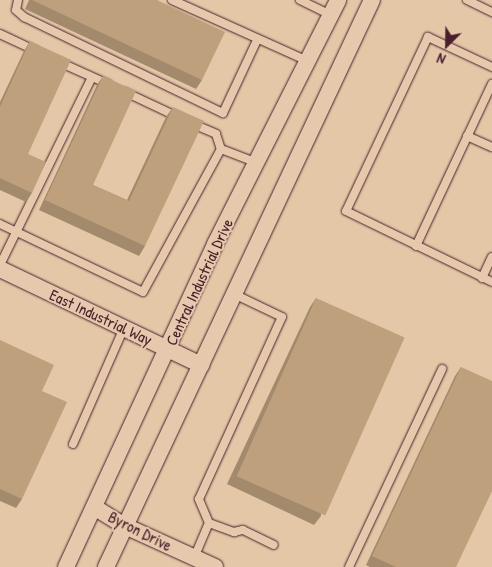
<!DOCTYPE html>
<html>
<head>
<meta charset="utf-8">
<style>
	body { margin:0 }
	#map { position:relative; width:492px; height:567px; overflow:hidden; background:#e4c7a7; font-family:"Patrick Hand",sans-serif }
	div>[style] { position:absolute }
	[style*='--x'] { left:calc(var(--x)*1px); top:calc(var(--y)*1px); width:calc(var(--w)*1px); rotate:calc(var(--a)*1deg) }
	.roads { filter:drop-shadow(0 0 1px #4a1f2b) drop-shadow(0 0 1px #4a1f2b) }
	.service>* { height:8px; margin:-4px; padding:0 4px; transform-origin:4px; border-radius:4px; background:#e6c9ad }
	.minor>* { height:16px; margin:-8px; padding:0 8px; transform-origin:8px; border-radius:8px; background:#e6c9ad }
	.wall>* { inset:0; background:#a38a6c }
	.building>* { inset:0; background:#bea07d; transform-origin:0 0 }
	span { translate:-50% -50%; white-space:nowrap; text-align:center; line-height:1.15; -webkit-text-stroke:4px #e6c9ad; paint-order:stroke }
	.street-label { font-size:16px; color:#4a1f2b }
	.north { position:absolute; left:422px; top:20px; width:50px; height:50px; -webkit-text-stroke:4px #e6c9ad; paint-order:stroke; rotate:203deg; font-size:14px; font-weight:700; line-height:20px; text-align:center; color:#4a1f2b }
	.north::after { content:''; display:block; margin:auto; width:18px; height:22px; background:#4a1f2b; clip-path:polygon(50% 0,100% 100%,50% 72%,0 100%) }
</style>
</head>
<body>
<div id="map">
	<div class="roads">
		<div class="service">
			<i style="--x:18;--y:0;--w:10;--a:101"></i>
			<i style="--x:16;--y:10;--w:11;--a:41"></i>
			<i style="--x:24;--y:17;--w:221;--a:25.8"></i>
			<i style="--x:223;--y:113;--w:81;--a:-65"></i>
			<i style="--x:172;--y:0;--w:149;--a:24.2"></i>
			<i style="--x:300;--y:0;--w:34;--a:26"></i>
			<i style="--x:467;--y:0;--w:28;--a:26"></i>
			<i style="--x:0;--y:34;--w:38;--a:25"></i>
			<i style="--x:59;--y:62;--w:54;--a:24.2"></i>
			<i style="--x:492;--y:67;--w:71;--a:-154.9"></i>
			<i style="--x:428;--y:37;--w:192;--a:115.2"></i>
			<i style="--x:346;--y:211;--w:162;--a:25.9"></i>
			<i style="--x:125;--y:92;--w:59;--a:25.3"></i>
			<i style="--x:193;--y:124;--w:25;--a:23"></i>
			<i style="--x:216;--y:134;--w:16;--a:72"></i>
			<i style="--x:467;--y:136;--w:27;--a:24"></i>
			<i style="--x:0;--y:224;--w:158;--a:25.4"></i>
			<i style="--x:143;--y:292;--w:163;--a:-61.4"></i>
			<i style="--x:221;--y:149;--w:39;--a:21"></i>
			<i style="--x:416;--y:246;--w:179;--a:-64.9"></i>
			<i style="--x:0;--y:265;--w:209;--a:-63.9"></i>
			<i style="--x:482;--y:278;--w:23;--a:-65"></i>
			<i style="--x:73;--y:444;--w:127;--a:-66.3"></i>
			<i style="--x:209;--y:523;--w:27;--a:20"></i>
			<i style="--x:234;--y:532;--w:9;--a:-13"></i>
			<i style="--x:243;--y:530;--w:34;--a:26"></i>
			<i style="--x:194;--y:558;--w:38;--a:-67"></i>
			<i style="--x:209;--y:523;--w:26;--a:-113"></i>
			<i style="--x:199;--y:499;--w:200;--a:-65.5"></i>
			<i style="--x:282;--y:317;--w:53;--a:-154.4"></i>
			<i style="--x:349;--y:567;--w:219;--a:-64.8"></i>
		</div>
		<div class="minor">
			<i style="--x:0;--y:269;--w:223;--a:25.5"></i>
			<i style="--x:94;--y:507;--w:36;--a:32"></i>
			<i style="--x:125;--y:526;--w:99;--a:24.5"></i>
			<i style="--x:66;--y:567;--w:356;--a:-65.2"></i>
			<i style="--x:215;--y:244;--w:273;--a:-63.2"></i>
			<i style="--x:106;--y:567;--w:626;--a:-64.87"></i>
		</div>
	</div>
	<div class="wall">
		<i style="clip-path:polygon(29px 0,157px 0,202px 80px,196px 89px,25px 9px)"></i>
		<i style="clip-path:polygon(30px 41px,28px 154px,32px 193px,26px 202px,0 190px,0 102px,24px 51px)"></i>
		<i style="clip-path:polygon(103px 76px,93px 185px,127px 200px,166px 117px,173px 107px,145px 246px,139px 256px,39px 210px,97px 85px)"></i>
		<i style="clip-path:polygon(316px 298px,321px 516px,314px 525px,227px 484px,310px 307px)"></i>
		<i style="clip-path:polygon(0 340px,42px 391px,22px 499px,16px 508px,0 501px)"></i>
		<i style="clip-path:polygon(461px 367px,456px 567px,370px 567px,366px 565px,455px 376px)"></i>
	</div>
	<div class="building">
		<i style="clip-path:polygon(32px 0,157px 0,225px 32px,202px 80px)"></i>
		<i style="clip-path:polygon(30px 41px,71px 60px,28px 154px,46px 162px,32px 193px,0 178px,0 107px)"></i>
		<i style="clip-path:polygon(103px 76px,136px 91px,93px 185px,129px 201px,173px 107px,204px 121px,145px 246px,45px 200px)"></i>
		<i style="left:316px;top:298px;width:97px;height:195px;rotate:24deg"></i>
		<i style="clip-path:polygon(0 340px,54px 365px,42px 391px,67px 402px,22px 499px,0 489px)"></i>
		<i style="clip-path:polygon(461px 367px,492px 381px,492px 491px,456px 567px,396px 567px,372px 556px)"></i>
	</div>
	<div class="street-label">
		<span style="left:199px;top:282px;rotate:-65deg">Central Industrial Drive</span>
		<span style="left:101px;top:317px;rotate:25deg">East Industrial Way</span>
		<span style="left:140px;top:531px;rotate:27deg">Byron Drive</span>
	</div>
	<div class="north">N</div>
</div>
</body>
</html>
